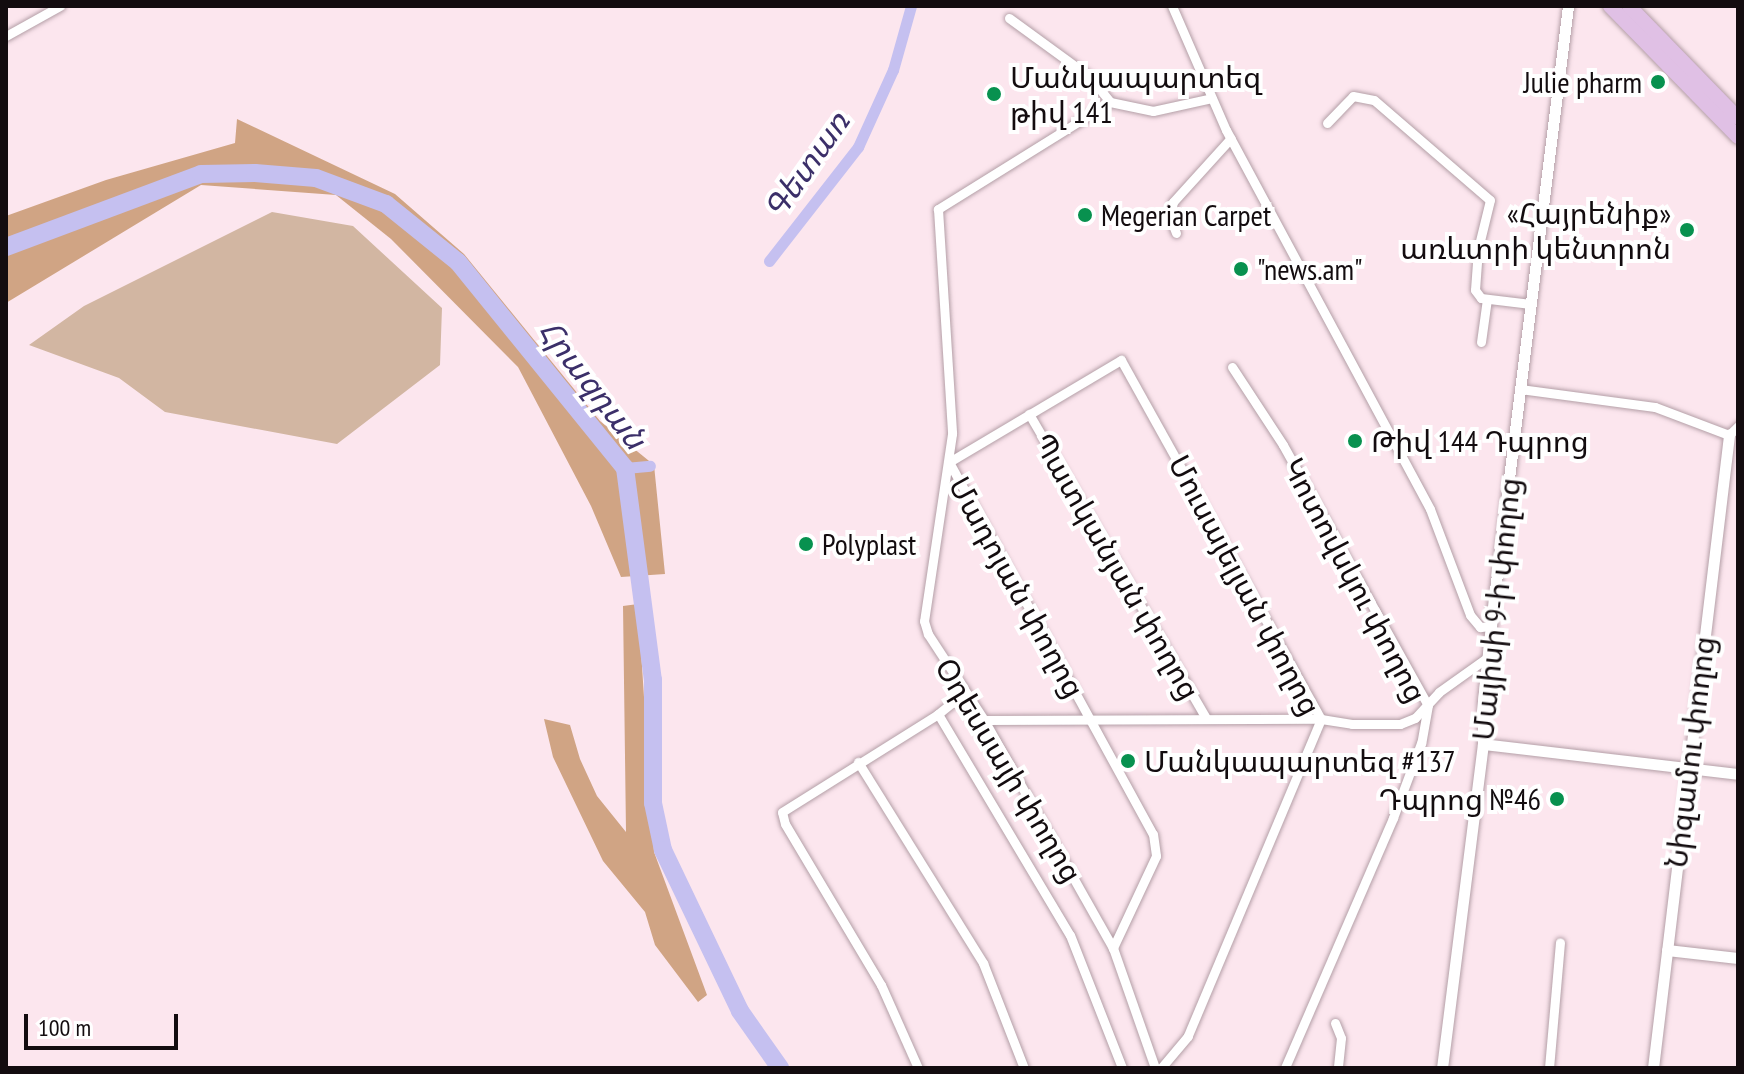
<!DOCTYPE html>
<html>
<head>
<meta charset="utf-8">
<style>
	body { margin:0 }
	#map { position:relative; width:1744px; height:1074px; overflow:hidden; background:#fce6ee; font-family:"PT Sans Narrow","Noto Sans Armenian",sans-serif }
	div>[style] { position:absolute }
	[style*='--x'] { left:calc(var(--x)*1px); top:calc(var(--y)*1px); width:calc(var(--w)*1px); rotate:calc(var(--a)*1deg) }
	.green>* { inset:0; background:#d2b6a2 }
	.forest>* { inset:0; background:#d0a484 }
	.canal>* { height:11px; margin:-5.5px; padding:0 5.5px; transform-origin:5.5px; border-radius:5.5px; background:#c5c0f0 }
	.river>* { height:18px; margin:-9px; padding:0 9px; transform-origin:9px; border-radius:9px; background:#c5c0f0 }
	.roads { filter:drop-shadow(0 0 2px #b49fa7) drop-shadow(0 0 2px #b49fa7) }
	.minor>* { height:9px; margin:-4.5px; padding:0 4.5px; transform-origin:4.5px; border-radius:4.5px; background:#fff }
	.tertiary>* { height:11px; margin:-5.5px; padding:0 5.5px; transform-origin:5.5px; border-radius:5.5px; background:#fff }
	.primary>* { height:14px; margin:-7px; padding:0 7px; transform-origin:7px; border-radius:7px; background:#e0c0e5 }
	.dots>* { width:22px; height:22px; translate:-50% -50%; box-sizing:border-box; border:4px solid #fff; border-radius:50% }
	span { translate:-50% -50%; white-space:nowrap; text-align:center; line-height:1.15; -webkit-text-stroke:8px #fff; paint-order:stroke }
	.poi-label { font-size:30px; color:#130c0f }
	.left { translate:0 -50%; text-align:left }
	.right { translate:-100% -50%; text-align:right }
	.street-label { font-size:30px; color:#130c0f }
	.water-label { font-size:32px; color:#3b2f69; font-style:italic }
	.frame { position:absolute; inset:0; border:8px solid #130c0f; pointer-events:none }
	.scale { position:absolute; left:24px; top:1014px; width:154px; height:36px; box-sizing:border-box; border:4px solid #130c0f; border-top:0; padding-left:10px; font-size:24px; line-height:28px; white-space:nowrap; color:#130c0f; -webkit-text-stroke:6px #fff; paint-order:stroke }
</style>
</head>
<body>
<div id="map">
	<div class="green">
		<i style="clip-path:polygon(272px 212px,353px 226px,442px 308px,440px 365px,337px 444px,165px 412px,119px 378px,29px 345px,84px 306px)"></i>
	</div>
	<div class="forest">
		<i style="clip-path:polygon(237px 119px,395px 194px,464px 254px,600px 421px,654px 465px,665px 574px,621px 577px,591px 506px,518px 367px,391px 239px,336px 195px,201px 185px,6px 303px,6px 216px,106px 180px,235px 143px)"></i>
		<i style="clip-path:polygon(638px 604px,654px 852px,707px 995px,698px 1002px,655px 945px,645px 912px,603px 861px,553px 757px,544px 719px,570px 725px,580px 759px,597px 796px,626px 832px,623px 606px)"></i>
	</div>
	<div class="canal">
		<i style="--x:769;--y:261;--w:145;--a:-52"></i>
		<i style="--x:858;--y:147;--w:85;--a:-65.6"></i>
		<i style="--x:893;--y:70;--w:66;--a:-74.3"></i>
		<i style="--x:625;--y:468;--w:25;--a:-5"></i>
	</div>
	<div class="river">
		<i style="--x:6;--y:247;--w:208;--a:-20.5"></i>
		<i style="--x:201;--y:174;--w:54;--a:-1.1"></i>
		<i style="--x:255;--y:173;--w:61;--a:4.7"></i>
		<i style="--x:316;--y:178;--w:75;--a:20.4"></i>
		<i style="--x:386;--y:204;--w:92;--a:38.9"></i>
		<i style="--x:458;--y:262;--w:265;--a:51"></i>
		<i style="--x:625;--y:468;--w:214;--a:82.5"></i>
		<i style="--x:653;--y:680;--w:123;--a:90"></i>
		<i style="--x:653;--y:803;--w:48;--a:78"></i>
		<i style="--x:663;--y:850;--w:178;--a:64.4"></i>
		<i style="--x:740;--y:1011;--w:70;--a:54.9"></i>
	</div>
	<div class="roads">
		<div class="minor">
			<i style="--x:1172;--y:6;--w:135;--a:66.5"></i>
			<i style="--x:1226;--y:130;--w:430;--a:61.7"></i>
			<i style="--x:1430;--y:509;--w:113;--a:69.3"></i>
			<i style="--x:1470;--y:615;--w:16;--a:50"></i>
			<i style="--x:1480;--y:627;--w:12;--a:-5"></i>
			<i style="--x:1009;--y:18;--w:100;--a:36.1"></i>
			<i style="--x:1090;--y:77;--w:32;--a:51"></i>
			<i style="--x:1110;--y:102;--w:44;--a:11.8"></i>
			<i style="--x:1153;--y:111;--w:60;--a:-12.4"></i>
			<i style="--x:6;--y:36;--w:62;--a:-29.1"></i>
			<i style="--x:1110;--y:102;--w:203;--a:148.1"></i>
			<i style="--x:938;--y:209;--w:225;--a:86.4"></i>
			<i style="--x:952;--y:434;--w:189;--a:98.5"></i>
			<i style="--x:924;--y:621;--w:14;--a:73"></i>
			<i style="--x:928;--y:634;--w:103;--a:56.9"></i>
			<i style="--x:984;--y:720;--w:262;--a:60.5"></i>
			<i style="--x:1113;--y:948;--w:127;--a:70.7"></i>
			<i style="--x:1327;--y:123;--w:37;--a:-46"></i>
			<i style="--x:1353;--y:96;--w:21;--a:11"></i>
			<i style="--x:1374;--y:100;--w:153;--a:40.8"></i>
			<i style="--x:1490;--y:200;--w:50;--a:103.8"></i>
			<i style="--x:1478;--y:249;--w:41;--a:94.2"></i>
			<i style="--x:1475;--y:290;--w:10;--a:53"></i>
			<i style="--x:1481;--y:298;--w:50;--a:6.8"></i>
			<i style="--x:1176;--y:233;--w:17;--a:-111"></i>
			<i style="--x:1170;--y:217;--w:15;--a:-79"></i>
			<i style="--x:1173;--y:202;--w:86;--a:-47.8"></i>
			<i style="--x:1481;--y:342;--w:43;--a:-82.1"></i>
			<i style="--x:1232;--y:367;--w:93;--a:56.8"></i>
			<i style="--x:1283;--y:445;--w:298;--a:60.9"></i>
			<i style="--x:1428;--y:705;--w:39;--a:100"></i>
			<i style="--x:1421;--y:743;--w:80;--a:110.5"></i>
			<i style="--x:1393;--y:818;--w:272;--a:113.4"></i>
			<i style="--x:1520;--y:389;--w:136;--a:7.6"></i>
			<i style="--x:1655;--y:407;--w:79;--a:20.7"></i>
			<i style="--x:1729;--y:435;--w:13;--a:-45"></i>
			<i style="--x:1029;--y:414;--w:352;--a:59.8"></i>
			<i style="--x:949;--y:462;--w:200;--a:-30.7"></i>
			<i style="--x:1121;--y:360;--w:411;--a:60.9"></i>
			<i style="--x:1321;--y:719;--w:344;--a:112.8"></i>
			<i style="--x:1188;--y:1036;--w:42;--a:130.2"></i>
			<i style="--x:949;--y:462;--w:424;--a:61.3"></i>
			<i style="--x:1153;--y:834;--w:22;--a:82"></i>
			<i style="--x:1156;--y:856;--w:102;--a:115.1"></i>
			<i style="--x:938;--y:714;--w:257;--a:59.2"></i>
			<i style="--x:1070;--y:935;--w:143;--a:68.6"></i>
			<i style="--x:984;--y:720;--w:337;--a:-0.2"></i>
			<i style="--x:1321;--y:719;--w:31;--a:9"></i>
			<i style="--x:1352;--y:724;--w:48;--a:0"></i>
			<i style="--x:1400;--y:724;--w:16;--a:-22"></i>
			<i style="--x:1415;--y:718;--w:35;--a:-47"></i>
			<i style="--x:1439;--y:692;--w:60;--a:-35.5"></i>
			<i style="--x:858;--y:762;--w:237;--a:58.1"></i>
			<i style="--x:983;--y:963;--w:113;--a:68.7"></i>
			<i style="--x:1335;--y:1023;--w:16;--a:68"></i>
			<i style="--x:1341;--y:1038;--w:30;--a:96"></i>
			<i style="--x:918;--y:1068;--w:91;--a:-114"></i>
			<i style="--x:881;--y:985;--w:187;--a:-120.8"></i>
			<i style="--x:785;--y:824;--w:12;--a:-104"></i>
			<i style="--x:782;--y:812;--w:184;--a:-32.1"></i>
			<i style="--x:938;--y:714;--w:35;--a:-39"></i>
			<i style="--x:1549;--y:1068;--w:126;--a:-85"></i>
		</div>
		<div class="tertiary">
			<i style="--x:1483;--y:744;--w:257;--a:6.7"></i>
			<i style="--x:1667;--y:950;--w:71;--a:6.4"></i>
			<i style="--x:1442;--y:1068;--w:327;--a:-82.8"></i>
			<i style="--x:1483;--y:744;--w:42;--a:-90"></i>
			<i style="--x:1483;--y:702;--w:105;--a:-84"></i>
			<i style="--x:1494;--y:598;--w:597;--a:-82.87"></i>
			<i style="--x:1653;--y:1068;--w:638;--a:-83.15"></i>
		</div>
		<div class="primary">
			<i style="--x:1610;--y:6;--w:183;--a:45.7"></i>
			<i style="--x:1629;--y:6;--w:156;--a:45.8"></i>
		</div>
	</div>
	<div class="dots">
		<i style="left:1658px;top:82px;background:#08914f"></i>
		<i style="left:994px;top:94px;background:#08914f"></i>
		<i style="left:1085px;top:215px;background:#08914f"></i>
		<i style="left:1687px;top:230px;background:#08914f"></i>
		<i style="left:1241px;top:269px;background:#08914f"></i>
		<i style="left:1355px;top:441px;background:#08914f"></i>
		<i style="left:806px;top:544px;background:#08914f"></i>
		<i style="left:1128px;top:761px;background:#08914f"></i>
		<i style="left:1557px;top:799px;background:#08914f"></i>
	</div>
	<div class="poi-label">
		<span class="left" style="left:1010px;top:94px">Մանկապարտեզ<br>թիվ 141</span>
		<span class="right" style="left:1642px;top:82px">Julie pharm</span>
		<span class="right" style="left:1671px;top:230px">«Հայրենիք»<br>առևտրի կենտրոն</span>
		<span class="left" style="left:1101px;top:215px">Megerian Carpet</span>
		<span class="left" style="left:1257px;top:269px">"news.am"</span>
		<span class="left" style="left:1371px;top:441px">Թիվ 144 Դպրոց</span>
		<span class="left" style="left:822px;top:544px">Polyplast</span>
		<span class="left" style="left:1144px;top:761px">Մանկապարտեզ #137</span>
		<span class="right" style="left:1541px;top:799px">Դպրոց №46</span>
	</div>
	<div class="street-label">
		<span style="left:1117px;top:566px;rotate:60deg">Պատկանյան փողոց</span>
		<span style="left:1355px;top:580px;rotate:62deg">Կոտովսկու փողոց</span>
		<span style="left:1245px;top:585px;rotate:62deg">Մուսայելյան փողոց</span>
		<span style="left:1017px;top:587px;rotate:61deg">Մադոյան փողոց</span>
		<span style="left:1496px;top:609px;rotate:-84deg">Մայիսի 9-ի փողոց</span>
		<span style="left:1690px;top:752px;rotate:-83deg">Նիզամու փողոց</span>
		<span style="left:1009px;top:770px;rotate:59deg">Օդեսսայի փողոց</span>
	</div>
	<div class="water-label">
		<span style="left:806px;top:165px;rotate:-55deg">Գետառ</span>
		<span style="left:593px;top:384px;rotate:52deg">Հրազդան</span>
	</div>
	<div class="frame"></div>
	<div class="scale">100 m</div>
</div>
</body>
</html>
